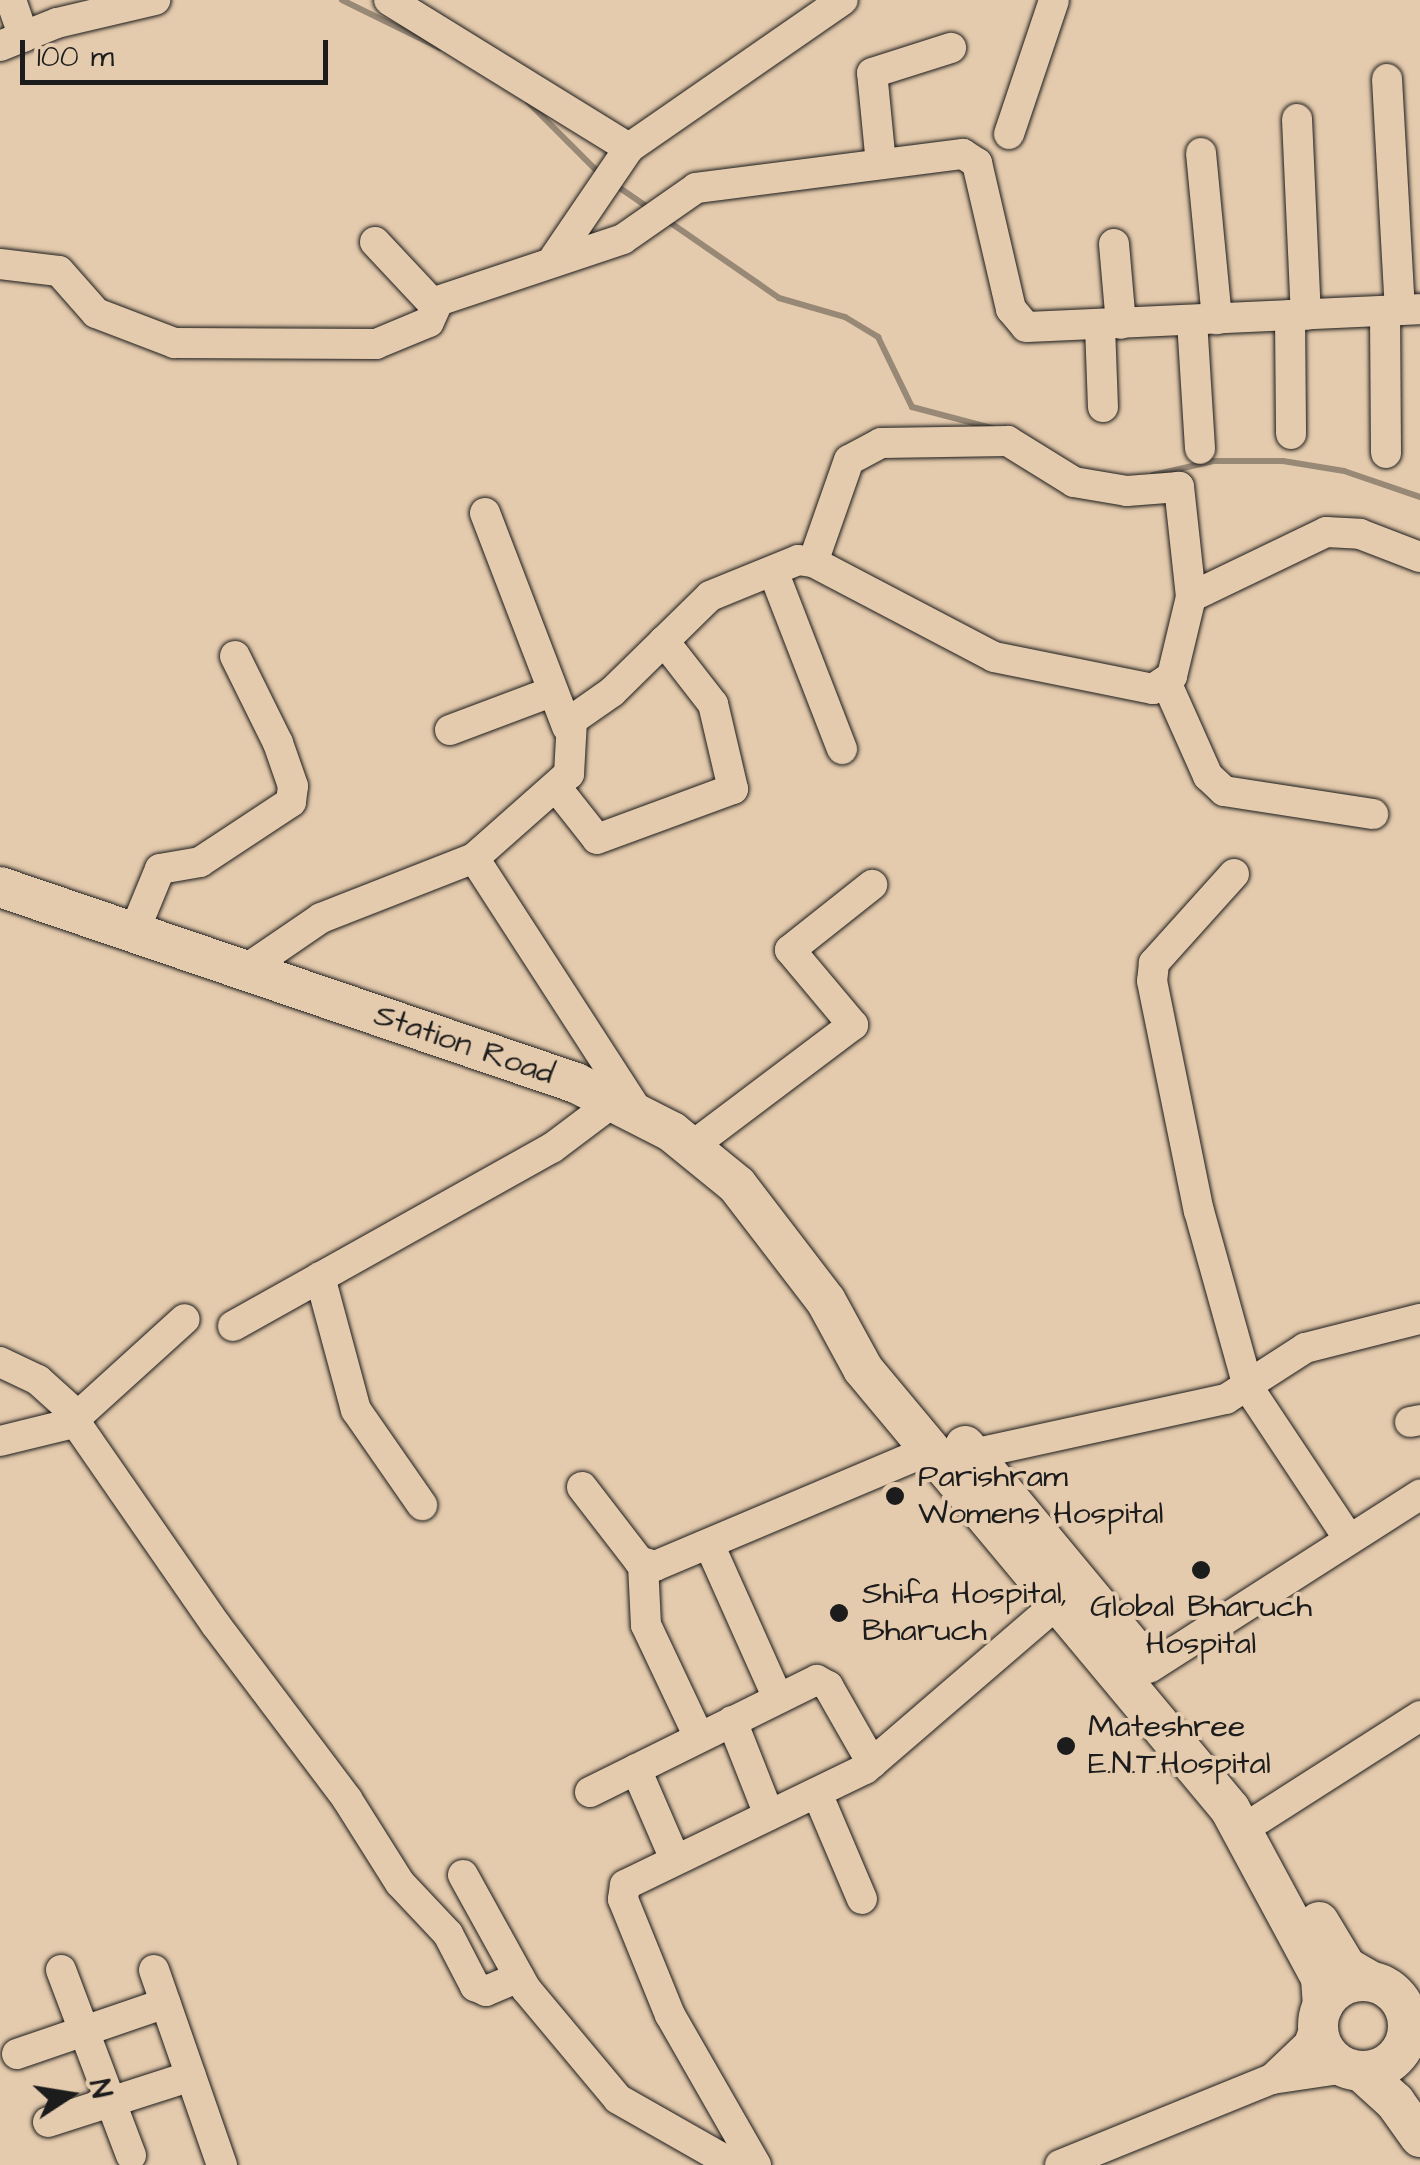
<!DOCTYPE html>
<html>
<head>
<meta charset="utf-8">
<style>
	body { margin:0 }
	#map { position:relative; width:1420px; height:2165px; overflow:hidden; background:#e5cbad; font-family:"Architects Daughter",sans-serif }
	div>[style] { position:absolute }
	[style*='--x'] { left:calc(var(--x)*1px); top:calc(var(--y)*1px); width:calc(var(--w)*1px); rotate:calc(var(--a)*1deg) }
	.stream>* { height:6px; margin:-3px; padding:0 3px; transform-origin:3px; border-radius:3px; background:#988876 }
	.roads { filter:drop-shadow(0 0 2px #1c1c1c) drop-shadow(0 0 2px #1c1c1c) }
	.minor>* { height:30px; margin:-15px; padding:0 15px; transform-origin:15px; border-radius:15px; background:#e5cbad }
	.major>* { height:40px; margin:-20px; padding:0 20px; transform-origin:20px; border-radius:20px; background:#e5cbad }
	.major>.ring { margin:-20px; padding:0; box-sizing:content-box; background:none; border:40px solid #e5cbad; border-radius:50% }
	.dots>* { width:28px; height:28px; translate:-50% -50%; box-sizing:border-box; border:5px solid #e5cbad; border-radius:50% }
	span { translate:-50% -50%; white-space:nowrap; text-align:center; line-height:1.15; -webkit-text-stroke:8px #e5cbad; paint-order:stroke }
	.street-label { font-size:32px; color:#1c1c1c }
	.poi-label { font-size:32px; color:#1c1c1c }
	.left { translate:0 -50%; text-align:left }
	.north { position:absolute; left:20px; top:2045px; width:100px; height:100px; -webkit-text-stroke:8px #e5cbad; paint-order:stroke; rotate:78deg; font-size:28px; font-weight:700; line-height:40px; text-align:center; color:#1c1c1c }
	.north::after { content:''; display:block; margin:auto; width:35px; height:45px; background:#1c1c1c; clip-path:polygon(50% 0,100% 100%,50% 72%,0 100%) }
	.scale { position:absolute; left:20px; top:40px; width:308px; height:45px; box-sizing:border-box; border:5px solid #1c1c1c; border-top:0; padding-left:12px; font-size:30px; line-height:35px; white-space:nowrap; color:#1c1c1c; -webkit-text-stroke:8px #e5cbad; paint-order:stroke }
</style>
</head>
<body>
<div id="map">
	<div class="stream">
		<i style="--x:342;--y:0;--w:109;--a:26.1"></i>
		<i style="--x:528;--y:102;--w:102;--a:45"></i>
		<i style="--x:614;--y:184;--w:42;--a:34.4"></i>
		<i style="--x:668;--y:221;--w:135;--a:34.7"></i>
		<i style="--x:779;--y:298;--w:69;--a:16.1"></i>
		<i style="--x:845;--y:317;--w:39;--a:31"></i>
		<i style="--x:878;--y:337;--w:78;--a:64.1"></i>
		<i style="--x:912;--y:407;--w:87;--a:14.7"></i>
		<i style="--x:1153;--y:475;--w:63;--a:-12.9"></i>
		<i style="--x:1214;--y:461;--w:69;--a:0"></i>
		<i style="--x:1283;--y:461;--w:62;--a:9.3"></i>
		<i style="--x:1344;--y:471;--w:80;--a:18.9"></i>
	</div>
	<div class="roads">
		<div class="minor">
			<i style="--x:11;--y:0;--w:39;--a:71"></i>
			<i style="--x:389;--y:0;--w:282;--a:31.7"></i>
			<i style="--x:0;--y:46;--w:61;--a:-22"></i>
			<i style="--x:57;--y:23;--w:101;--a:-13.2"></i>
			<i style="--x:1387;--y:79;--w:231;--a:86.8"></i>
			<i style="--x:1297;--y:119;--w:196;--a:87.4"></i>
			<i style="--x:1009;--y:134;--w:141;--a:-71.4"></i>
			<i style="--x:1201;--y:153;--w:167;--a:84.5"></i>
			<i style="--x:881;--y:164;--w:91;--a:-95.6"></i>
			<i style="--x:872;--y:73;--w:83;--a:-17.6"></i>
			<i style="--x:375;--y:242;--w:83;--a:46.9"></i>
			<i style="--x:432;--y:303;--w:201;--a:-18.5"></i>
			<i style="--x:623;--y:239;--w:89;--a:-34.9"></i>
			<i style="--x:696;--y:188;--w:269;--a:-7.3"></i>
			<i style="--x:963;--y:154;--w:17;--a:33"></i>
			<i style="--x:977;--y:163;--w:150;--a:76.9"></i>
			<i style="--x:1011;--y:309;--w:23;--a:50"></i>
			<i style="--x:1026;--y:327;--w:394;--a:-2.6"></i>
			<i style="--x:1114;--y:244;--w:80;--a:85"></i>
			<i style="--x:555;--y:257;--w:132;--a:-55.8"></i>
			<i style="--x:629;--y:148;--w:260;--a:-34.7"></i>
			<i style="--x:0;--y:264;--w:59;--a:6.8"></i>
			<i style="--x:59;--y:271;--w:56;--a:48.6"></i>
			<i style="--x:96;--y:313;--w:84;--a:21"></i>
			<i style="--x:174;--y:343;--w:202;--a:0.3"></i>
			<i style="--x:376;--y:344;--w:57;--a:-22.5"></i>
			<i style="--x:429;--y:322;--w:22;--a:-66"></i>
			<i style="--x:1385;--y:311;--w:142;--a:89.6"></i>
			<i style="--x:1290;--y:315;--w:119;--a:89.5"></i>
			<i style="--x:1192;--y:321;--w:128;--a:86.4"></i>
			<i style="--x:1100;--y:326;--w:81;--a:87.9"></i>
			<i style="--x:485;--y:513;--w:229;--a:69"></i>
			<i style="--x:773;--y:571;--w:191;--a:68.8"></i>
			<i style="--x:1191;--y:597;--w:150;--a:-25.7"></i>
			<i style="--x:1326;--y:532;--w:34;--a:3"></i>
			<i style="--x:1360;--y:534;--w:64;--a:21"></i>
			<i style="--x:1167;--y:684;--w:101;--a:66"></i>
			<i style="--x:1208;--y:776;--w:22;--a:43"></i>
			<i style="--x:1224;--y:791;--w:151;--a:8.8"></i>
			<i style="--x:450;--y:730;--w:108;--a:-20.6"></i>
			<i style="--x:556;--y:787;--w:66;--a:51.7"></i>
			<i style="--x:597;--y:839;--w:145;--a:-20.2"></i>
			<i style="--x:733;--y:789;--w:87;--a:-103.2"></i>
			<i style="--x:713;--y:704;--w:80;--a:-127.9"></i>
			<i style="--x:474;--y:858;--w:127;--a:-41.5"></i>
			<i style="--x:569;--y:774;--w:54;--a:-86.8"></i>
			<i style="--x:572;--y:720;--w:49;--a:-35"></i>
			<i style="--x:612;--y:692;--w:137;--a:-44.4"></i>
			<i style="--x:710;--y:596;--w:95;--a:-22.2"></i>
			<i style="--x:798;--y:560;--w:15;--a:8"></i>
			<i style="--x:813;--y:562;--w:204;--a:27.7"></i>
			<i style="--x:994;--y:657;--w:162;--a:11.4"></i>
			<i style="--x:1153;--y:689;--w:23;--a:-34"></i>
			<i style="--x:1172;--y:676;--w:81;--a:-76.5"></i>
			<i style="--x:1191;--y:597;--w:111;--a:-96.2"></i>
			<i style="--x:1179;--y:487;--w:52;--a:175.6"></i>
			<i style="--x:1127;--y:491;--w:54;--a:-170.4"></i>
			<i style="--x:1074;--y:482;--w:78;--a:-148.2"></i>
			<i style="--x:1008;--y:441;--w:127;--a:179.1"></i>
			<i style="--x:881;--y:443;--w:36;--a:152"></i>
			<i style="--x:849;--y:460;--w:108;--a:109.4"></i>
			<i style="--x:1234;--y:874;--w:120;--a:132"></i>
			<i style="--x:1154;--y:963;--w:18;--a:96"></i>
			<i style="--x:1152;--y:981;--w:235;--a:78.5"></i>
			<i style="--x:1199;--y:1211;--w:183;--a:74.4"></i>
			<i style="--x:1248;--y:1387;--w:182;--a:56.4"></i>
			<i style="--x:134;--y:932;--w:68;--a:-67.6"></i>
			<i style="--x:160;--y:869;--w:41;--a:-9.9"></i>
			<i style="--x:200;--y:862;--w:109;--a:-33.4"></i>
			<i style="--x:291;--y:802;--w:16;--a:-83"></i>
			<i style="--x:293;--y:786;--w:46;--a:-109.2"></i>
			<i style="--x:278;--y:743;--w:97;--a:-116.3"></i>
			<i style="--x:245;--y:970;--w:92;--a:-34.4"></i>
			<i style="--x:321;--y:918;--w:164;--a:-21.4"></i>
			<i style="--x:474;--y:858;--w:307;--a:57.1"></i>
			<i style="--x:691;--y:1147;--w:203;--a:-37"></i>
			<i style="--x:853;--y:1025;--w:98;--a:-130"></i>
			<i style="--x:790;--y:950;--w:105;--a:-38.4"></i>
			<i style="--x:320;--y:1277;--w:138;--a:74.9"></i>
			<i style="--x:356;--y:1410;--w:116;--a:55.2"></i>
			<i style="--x:233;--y:1326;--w:365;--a:-29.2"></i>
			<i style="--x:552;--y:1148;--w:76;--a:-37"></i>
			<i style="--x:0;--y:1362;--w:42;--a:25.3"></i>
			<i style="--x:38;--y:1380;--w:54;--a:42"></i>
			<i style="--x:74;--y:1420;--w:249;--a:55.3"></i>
			<i style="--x:216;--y:1625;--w:218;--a:53"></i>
			<i style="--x:347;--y:1799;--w:99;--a:57.8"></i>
			<i style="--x:400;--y:1883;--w:70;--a:46.7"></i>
			<i style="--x:448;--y:1934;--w:59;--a:62.6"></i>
			<i style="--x:475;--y:1986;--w:12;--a:24"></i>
			<i style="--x:486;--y:1991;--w:36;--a:-23"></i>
			<i style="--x:1410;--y:1422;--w:10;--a:-11"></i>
			<i style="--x:0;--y:1441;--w:71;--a:-13.8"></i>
			<i style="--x:69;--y:1424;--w:156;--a:-42.2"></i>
			<i style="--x:959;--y:1469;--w:21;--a:-47"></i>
			<i style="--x:973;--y:1454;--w:259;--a:-12.3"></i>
			<i style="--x:1226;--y:1399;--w:94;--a:-32.8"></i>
			<i style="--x:1305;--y:1348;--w:119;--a:-14.2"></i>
			<i style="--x:582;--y:1487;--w:93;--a:52.4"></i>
			<i style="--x:639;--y:1561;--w:17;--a:17"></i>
			<i style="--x:655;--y:1566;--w:303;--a:-22.9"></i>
			<i style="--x:709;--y:1544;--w:169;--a:65.9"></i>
			<i style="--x:643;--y:1564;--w:61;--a:87.2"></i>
			<i style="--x:646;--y:1625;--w:124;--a:64.7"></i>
			<i style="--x:1149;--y:1668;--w:322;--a:-32.6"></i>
			<i style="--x:732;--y:1721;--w:101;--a:68.5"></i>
			<i style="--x:636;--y:1769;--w:98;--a:66.6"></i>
			<i style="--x:590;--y:1792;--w:253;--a:-26.3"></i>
			<i style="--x:817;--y:1680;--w:13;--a:29"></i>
			<i style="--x:828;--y:1686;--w:89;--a:60.3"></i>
			<i style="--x:817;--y:1793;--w:115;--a:67"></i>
			<i style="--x:1259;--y:1819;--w:191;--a:-32.6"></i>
			<i style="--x:463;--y:1875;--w:130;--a:61.1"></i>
			<i style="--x:526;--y:1989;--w:143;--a:50.1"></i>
			<i style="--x:618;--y:2099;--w:133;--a:29.6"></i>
			<i style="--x:61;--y:1970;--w:198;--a:69.3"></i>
			<i style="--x:154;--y:1970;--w:207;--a:70.8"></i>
			<i style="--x:1318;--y:2019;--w:27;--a:110"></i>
			<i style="--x:1309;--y:2044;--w:51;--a:136.6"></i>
			<i style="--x:1272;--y:2079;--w:75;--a:-8.5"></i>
			<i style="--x:17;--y:2054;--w:157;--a:-18.9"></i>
			<i style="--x:48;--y:2122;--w:150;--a:-17.8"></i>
			<i style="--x:756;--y:2165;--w:173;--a:-119.8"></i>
			<i style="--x:670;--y:2015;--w:125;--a:-112.1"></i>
			<i style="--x:623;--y:1899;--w:14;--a:-82"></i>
			<i style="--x:625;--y:1885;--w:267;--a:-25.8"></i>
			<i style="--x:865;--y:1769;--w:257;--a:-40.7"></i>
			<i style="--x:1060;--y:2165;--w:229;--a:-22.1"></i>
		</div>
		<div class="major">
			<i style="--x:0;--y:887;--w:608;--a:18.79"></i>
			<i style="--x:576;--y:1083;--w:108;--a:27"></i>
			<i style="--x:672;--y:1132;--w:84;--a:39.2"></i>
			<i style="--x:737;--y:1185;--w:146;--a:52.5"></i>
			<i style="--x:826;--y:1301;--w:77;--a:61.4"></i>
			<i style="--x:863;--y:1369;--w:573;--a:50.17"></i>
			<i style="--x:1230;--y:1809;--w:192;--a:61.7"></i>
			<i style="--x:1321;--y:1978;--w:28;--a:86"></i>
			<i style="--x:965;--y:1446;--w:261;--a:50.3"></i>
			<i style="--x:1319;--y:1922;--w:52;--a:59"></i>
			<i style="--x:1346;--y:1967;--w:28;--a:30"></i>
			<i class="ring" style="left:1318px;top:1981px;width:50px;height:50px"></i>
			<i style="--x:1362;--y:2072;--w:45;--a:42.3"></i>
			<i style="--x:1395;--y:2102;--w:43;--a:54.5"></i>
		</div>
	</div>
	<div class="dots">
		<i style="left:895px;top:1496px;background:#1c1c1c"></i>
		<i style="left:1201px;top:1570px;background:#1c1c1c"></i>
		<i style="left:839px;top:1613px;background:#1c1c1c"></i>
		<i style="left:1066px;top:1746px;background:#1c1c1c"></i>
	</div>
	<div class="street-label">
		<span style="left:464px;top:1045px;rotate:19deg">Station Road</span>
	</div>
	<div class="poi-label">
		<span class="left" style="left:918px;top:1496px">Parishram<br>Womens Hospital</span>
		<span class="left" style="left:862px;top:1613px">Shifa Hospital,<br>Bharuch</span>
		<span style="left:1201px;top:1626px">Global Bharuch<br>Hospital</span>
		<span class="left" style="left:1088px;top:1746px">Mateshree<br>E.N.T.Hospital</span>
	</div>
	<div class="north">N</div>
	<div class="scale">100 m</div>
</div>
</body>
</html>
